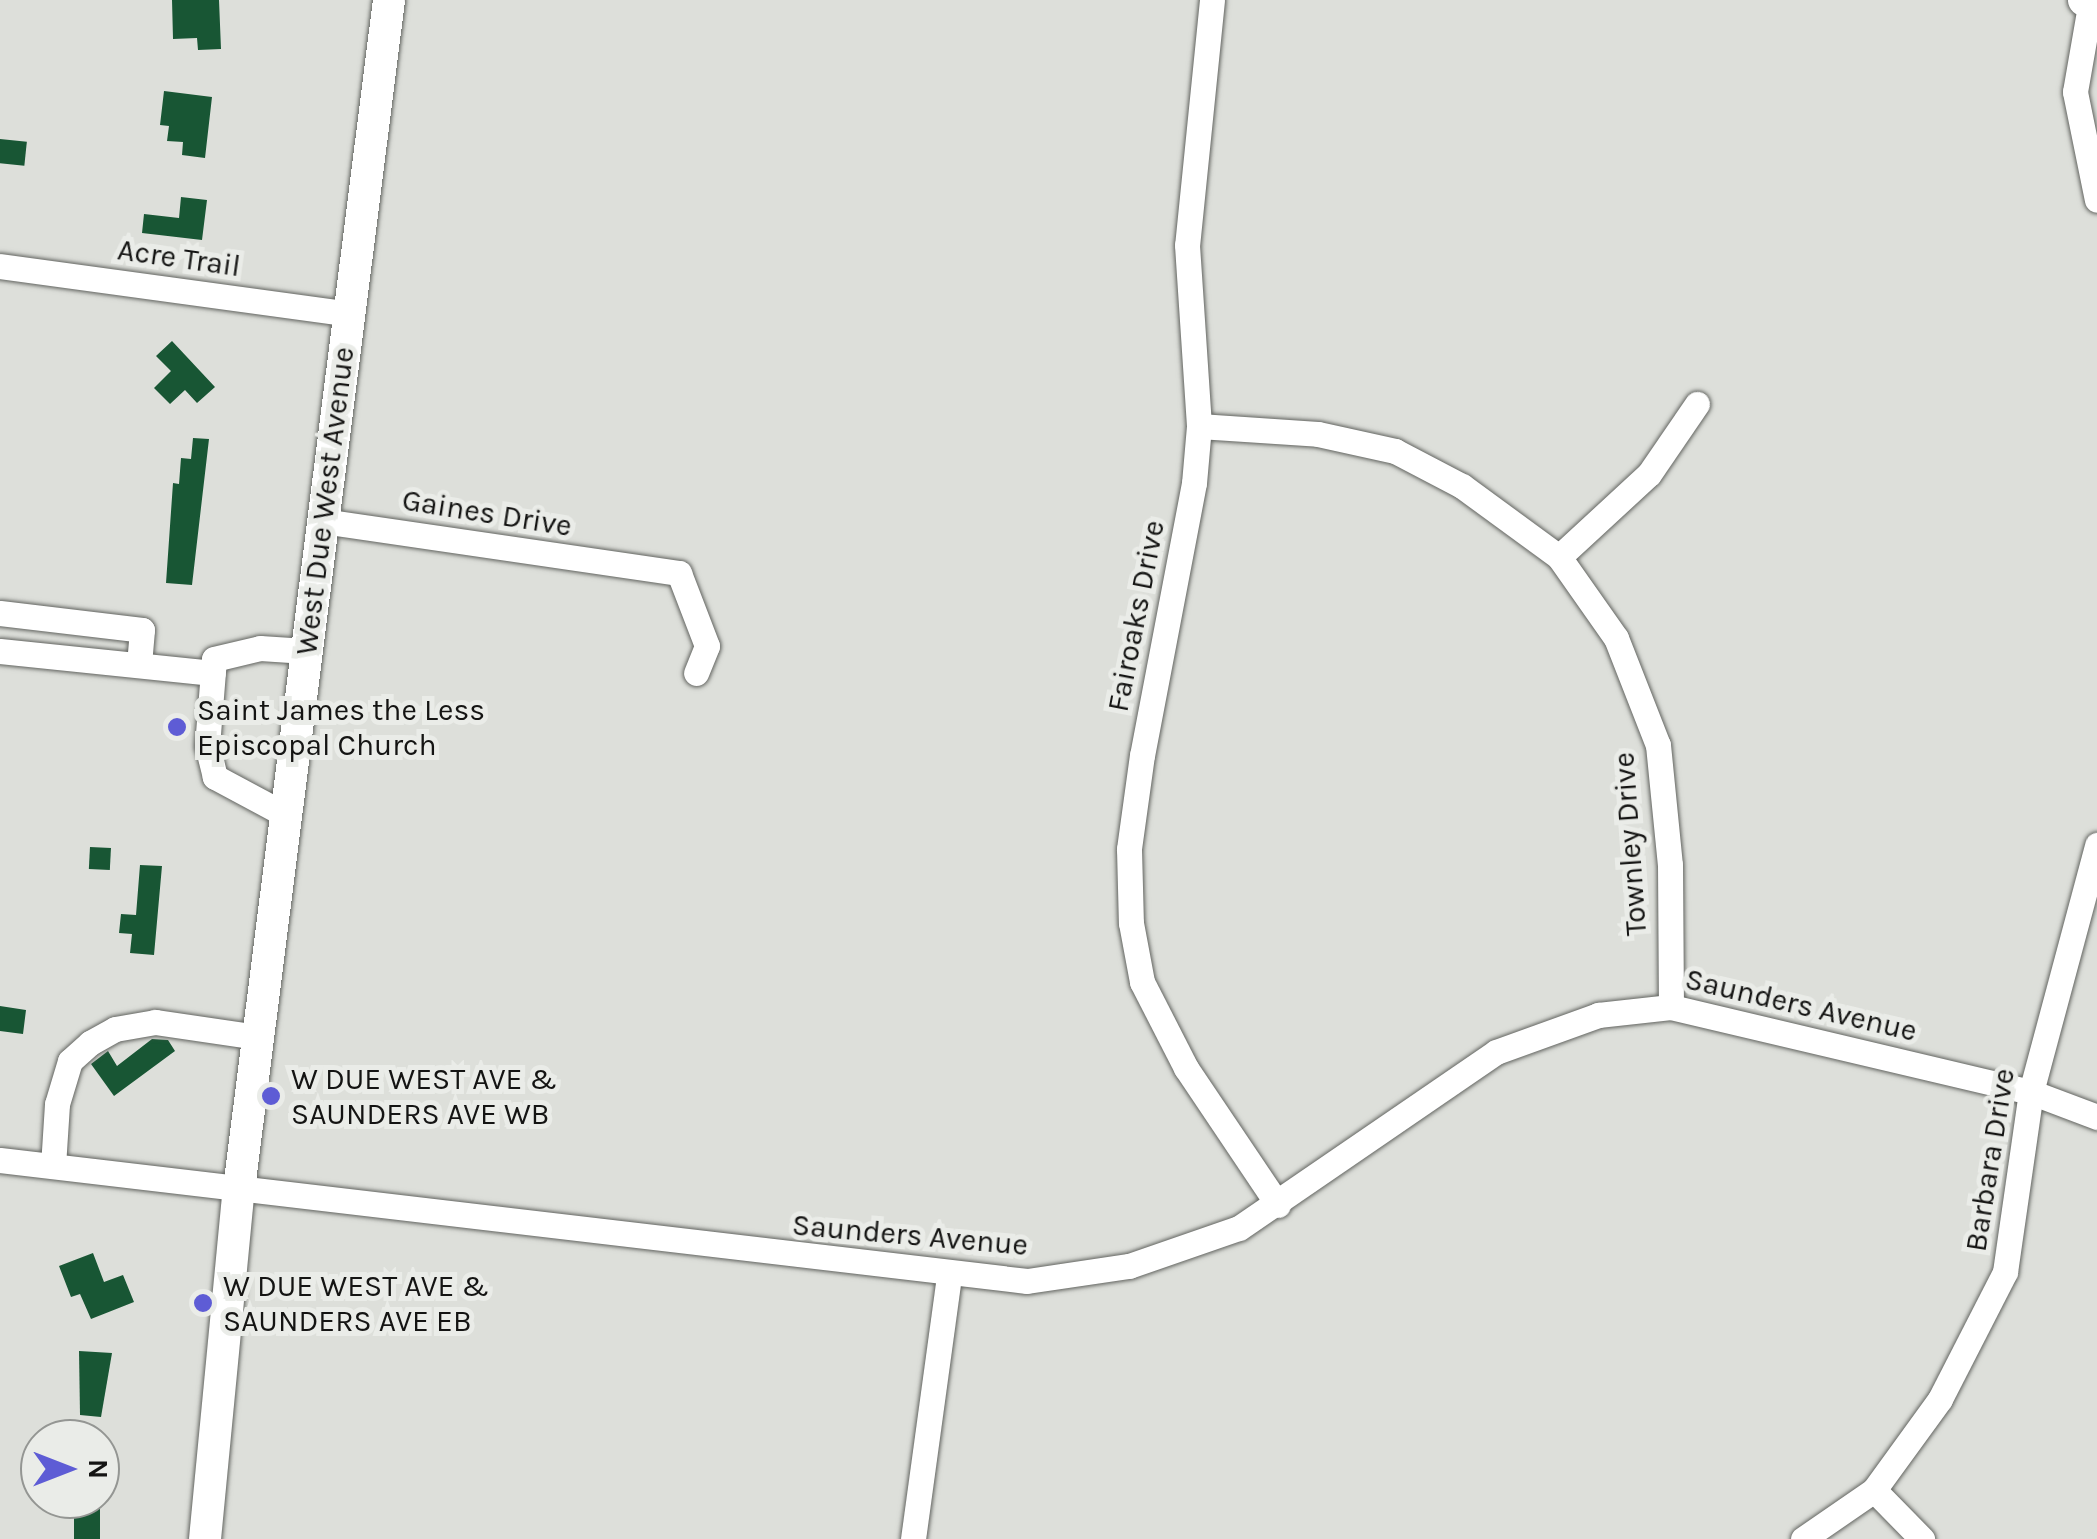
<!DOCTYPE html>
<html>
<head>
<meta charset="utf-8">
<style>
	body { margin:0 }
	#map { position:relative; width:2097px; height:1539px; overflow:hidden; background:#dddfda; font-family:Karla,sans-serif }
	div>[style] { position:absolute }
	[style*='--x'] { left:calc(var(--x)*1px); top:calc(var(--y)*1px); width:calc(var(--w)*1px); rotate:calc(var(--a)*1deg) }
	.building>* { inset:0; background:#185634; transform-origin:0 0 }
	.roads { filter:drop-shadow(0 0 2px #626460) drop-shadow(0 0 2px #626460) }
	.minor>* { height:25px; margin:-12.5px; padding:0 12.5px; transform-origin:12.5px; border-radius:12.5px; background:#fff }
	.major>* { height:32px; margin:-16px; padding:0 16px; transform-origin:16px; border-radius:16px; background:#fff }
	.dots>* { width:28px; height:28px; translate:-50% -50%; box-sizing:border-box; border:5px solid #eaece8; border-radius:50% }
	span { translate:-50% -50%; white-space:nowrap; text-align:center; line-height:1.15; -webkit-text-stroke:10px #eaece8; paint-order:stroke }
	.street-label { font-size:30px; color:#141413 }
	.poi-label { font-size:30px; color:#141413 }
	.left { translate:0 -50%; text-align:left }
	.north { position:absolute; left:20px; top:1419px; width:100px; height:100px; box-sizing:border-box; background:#eaece8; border:2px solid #949693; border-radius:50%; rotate:90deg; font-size:28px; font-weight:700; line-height:40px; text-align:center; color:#141413 }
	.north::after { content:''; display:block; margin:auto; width:35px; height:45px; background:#5e5cd5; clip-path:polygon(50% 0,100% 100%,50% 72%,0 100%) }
</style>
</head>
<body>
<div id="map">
	<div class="building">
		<i style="clip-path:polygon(172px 0,219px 0,221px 49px,198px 50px,197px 38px,173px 39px)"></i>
		<i style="clip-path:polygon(164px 91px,212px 97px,205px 158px,182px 155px,183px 142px,167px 141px,169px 126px,160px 125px)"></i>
		<i style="left:0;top:139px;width:27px;height:24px;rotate:6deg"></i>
		<i style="clip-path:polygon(181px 197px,207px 200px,202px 240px,142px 233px,144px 214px,179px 218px)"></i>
		<i style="clip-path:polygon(172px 341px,215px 387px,197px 403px,185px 390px,170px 404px,154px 388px,171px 371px,156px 356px)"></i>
		<i style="clip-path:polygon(193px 438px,209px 439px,192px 585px,166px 583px,173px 483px,179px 484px,181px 458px,191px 459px)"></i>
		<i style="left:90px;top:847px;width:21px;height:22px;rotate:3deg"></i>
		<i style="clip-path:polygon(140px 865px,162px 866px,154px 955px,130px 953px,132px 934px,119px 933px,121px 914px,136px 915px)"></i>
		<i style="clip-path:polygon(0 1006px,26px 1010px,23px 1034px,0 1031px)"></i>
		<i style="clip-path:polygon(152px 1039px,168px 1040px,175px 1051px,114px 1096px,91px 1064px,108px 1051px,117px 1066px)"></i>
		<i style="clip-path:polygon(93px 1253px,104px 1282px,123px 1275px,134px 1302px,91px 1319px,80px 1294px,71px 1297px,59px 1266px)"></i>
		<i style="clip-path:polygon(79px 1351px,112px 1353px,101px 1417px,80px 1415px)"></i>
		<i style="left:74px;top:1499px;width:26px;height:40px"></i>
	</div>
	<div class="roads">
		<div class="minor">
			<i style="--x:1212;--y:0;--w:246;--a:95.8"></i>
			<i style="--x:1187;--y:245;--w:181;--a:86.2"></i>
			<i style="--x:1199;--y:426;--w:57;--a:95"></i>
			<i style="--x:1194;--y:483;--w:277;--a:100.8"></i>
			<i style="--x:1142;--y:755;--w:95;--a:97.9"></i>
			<i style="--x:1129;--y:849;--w:74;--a:88.5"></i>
			<i style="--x:1131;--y:923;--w:60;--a:79.4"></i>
			<i style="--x:1142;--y:982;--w:97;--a:62.9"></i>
			<i style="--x:1186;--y:1068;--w:165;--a:56.1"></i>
			<i style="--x:2091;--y:0;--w:93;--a:99.9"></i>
			<i style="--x:2075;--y:92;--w:110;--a:78.5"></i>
			<i style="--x:0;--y:266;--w:352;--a:7.8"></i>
			<i style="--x:1199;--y:426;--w:119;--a:3.8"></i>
			<i style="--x:1318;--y:434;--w:79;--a:12.4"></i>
			<i style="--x:1395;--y:451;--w:76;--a:27.6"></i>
			<i style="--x:1462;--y:486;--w:120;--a:36.2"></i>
			<i style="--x:1559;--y:557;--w:99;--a:54.9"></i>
			<i style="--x:1616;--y:638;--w:115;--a:68.6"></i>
			<i style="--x:1658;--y:745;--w:121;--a:84.3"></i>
			<i style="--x:1670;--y:865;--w:142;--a:89.6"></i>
			<i style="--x:322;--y:521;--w:361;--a:8.3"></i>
			<i style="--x:679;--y:573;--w:78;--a:69"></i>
			<i style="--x:707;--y:646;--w:29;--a:112"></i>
			<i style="--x:1559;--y:557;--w:122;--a:-42.7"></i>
			<i style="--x:1649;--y:474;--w:85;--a:-55.6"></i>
			<i style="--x:0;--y:613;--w:143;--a:6.8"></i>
			<i style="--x:142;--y:630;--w:35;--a:95"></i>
			<i style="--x:0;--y:651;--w:214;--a:5.9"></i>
			<i style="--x:286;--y:815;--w:81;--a:-151.8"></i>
			<i style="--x:215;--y:777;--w:32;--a:-104"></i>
			<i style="--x:207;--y:746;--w:87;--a:-85.4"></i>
			<i style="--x:214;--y:659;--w:47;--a:-13.4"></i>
			<i style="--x:260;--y:648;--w:46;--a:3.7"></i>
			<i style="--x:0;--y:1160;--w:1034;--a:6.72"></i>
			<i style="--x:1027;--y:1281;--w:103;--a:-8.4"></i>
			<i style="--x:1129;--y:1266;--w:116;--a:-19.1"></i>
			<i style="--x:1239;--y:1228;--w:311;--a:-34.4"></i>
			<i style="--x:1496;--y:1052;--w:109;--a:-19.9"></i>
			<i style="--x:1598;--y:1015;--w:73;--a:-6.3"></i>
			<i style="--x:1671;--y:1007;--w:370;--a:13.3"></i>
			<i style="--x:2031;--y:1092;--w:71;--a:20.7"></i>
			<i style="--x:53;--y:1166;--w:62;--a:-86.3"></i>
			<i style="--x:57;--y:1104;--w:45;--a:-73.2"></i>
			<i style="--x:70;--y:1061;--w:27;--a:-42"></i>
			<i style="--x:90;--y:1043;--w:29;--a:-29"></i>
			<i style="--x:115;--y:1029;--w:41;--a:-9.9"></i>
			<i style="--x:155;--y:1022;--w:104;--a:8.3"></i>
			<i style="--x:1874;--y:1490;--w:69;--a:45.6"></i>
			<i style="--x:913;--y:1539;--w:265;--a:-82.2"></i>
			<i style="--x:1803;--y:1539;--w:86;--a:-34.6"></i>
			<i style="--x:1874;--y:1490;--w:112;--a:-54"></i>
			<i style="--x:1940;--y:1399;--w:143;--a:-62.9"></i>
			<i style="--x:2005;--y:1272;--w:182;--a:-81.8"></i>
			<i style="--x:2031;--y:1092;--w:256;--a:-75"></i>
		</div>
		<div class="major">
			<i style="--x:2084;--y:0;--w:13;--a:9"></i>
			<i style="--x:205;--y:1539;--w:352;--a:-84.5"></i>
			<i style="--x:239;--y:1189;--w:1198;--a:-82.81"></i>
		</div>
	</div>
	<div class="dots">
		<i style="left:177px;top:727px;background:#5e5cd5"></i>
		<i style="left:271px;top:1096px;background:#5e5cd5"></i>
		<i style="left:203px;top:1303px;background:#5e5cd5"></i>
	</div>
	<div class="street-label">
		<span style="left:179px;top:258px;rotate:8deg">Acre Trail</span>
		<span style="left:325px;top:501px;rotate:-83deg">West Due West Avenue</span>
		<span style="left:487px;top:513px;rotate:9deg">Gaines Drive</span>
		<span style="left:1136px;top:616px;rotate:-79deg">Fairoaks Drive</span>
		<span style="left:1630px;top:844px;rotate:-94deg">Townley Drive</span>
		<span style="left:1801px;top:1005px;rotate:13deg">Saunders Avenue</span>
		<span style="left:1990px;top:1160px;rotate:-81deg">Barbara Drive</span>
		<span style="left:910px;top:1235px;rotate:5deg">Saunders Avenue</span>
	</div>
	<div class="poi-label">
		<span class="left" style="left:197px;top:727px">Saint James the Less<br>Episcopal Church</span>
		<span class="left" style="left:291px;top:1096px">W DUE WEST AVE &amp;<br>SAUNDERS AVE WB</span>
		<span class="left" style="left:223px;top:1303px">W DUE WEST AVE &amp;<br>SAUNDERS AVE EB</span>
	</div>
	<div class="north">N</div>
</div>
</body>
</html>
